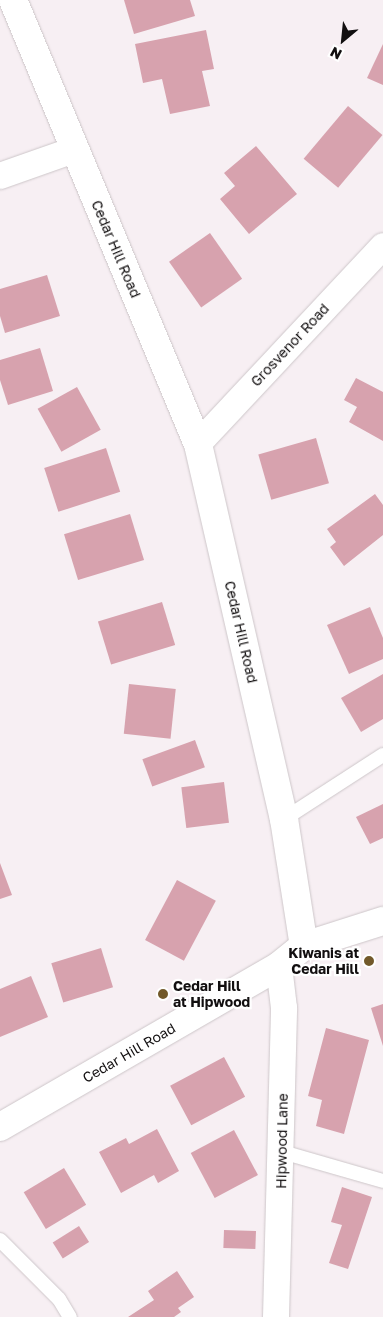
<!DOCTYPE html>
<html>
<head>
<meta charset="utf-8">
<style>
	body { margin:0 }
	#map { position:relative; width:383px; height:1317px; overflow:hidden; background:#f7eff3; font-family:"Golos Text",sans-serif }
	div>[style] { position:absolute }
	[style*='--x'] { left:calc(var(--x)*1px); top:calc(var(--y)*1px); width:calc(var(--w)*1px); rotate:calc(var(--a)*1deg) }
	.building>* { inset:0; background:#d7a2ae; transform-origin:0 0 }
	.roads { filter:drop-shadow(0 0 1px #cdc6c9) drop-shadow(0 0 1px #cdc6c9) }
	.lane>* { height:14px; margin:-7px; padding:0 7px; transform-origin:7px; border-radius:7px; background:#fff }
	.street>* { height:26px; margin:-13px; padding:0 13px; transform-origin:13px; border-radius:13px; background:#fff }
	.secondary>* { height:28px; margin:-14px; padding:0 14px; transform-origin:14px; border-radius:14px; background:#fff }
	.dots>* { width:14px; height:14px; translate:-50% -50%; box-sizing:border-box; border:2px solid #fff; border-radius:50% }
	span { translate:-50% -50%; white-space:nowrap; text-align:center; line-height:1.15; -webkit-text-stroke:4.5px #fff; paint-order:stroke }
	.street-label { font-size:14px; color:#120f10 }
	.poi-label { font-size:14px; color:#120f10; font-weight:700 }
	.right { translate:-100% -50%; text-align:right }
	.left { translate:0 -50%; text-align:left }
	.north { position:absolute; left:318px; top:15px; width:50px; height:50px; -webkit-text-stroke:4px #fff; paint-order:stroke; rotate:208deg; font-size:14px; font-weight:700; line-height:20px; text-align:center; color:#120f10 }
	.north::after { content:''; display:block; margin:auto; width:18px; height:22px; background:#120f10; clip-path:polygon(50% 0,100% 100%,50% 72%,0 100%) }
</style>
</head>
<body>
<div id="map">
	<div class="building">
		<i style="clip-path:polygon(124px 0,190px 0,195px 16px,134px 34px)"></i>
		<i style="clip-path:polygon(206px 30px,214px 69px,202px 71px,210px 106px,170px 114px,162px 79px,143px 83px,135px 44px)"></i>
		<i style="clip-path:polygon(383px 44px,383px 85px,367px 78px)"></i>
		<i style="left:348px;top:106px;width:45px;height:69px;rotate:40deg"></i>
		<i style="clip-path:polygon(256px 146px,297px 194px,249px 234px,220px 199px,235px 186px,224px 173px)"></i>
		<i style="left:210px;top:233px;width:56px;height:50px;rotate:55deg"></i>
		<i style="clip-path:polygon(47px 275px,60px 316px,5px 333px,0 316px,0 289px)"></i>
		<i style="clip-path:polygon(40px 348px,53px 391px,8px 405px,0 380px,0 360px)"></i>
		<i style="clip-path:polygon(356px 378px,383px 392px,383px 441px,349px 422px,357px 407px,344px 400px)"></i>
		<i style="left:77px;top:387px;width:49px;height:45px;rotate:61deg"></i>
		<i style="left:316px;top:438px;width:47px;height:60px;rotate:74deg"></i>
		<i style="left:106px;top:448px;width:46px;height:65px;rotate:72deg"></i>
		<i style="clip-path:polygon(375px 494px,383px 505px,383px 535px,344px 566px,330px 547px,336px 542px,327px 529px)"></i>
		<i style="left:130px;top:514px;width:48px;height:69px;rotate:73deg"></i>
		<i style="left:162px;top:602px;width:45px;height:67px;rotate:73deg"></i>
		<i style="clip-path:polygon(370px 607px,383px 638px,383px 659px,349px 674px,327px 625px)"></i>
		<i style="clip-path:polygon(383px 674px,383px 719px,361px 732px,341px 698px)"></i>
		<i style="left:129px;top:684px;width:47px;height:50px;rotate:6deg"></i>
		<i style="left:195px;top:740px;width:29px;height:56px;rotate:70deg"></i>
		<i style="left:224px;top:782px;width:41px;height:43px;rotate:83deg"></i>
		<i style="clip-path:polygon(383px 804px,383px 838px,370px 844px,356px 817px)"></i>
		<i style="clip-path:polygon(0 863px,12px 895px,0 899px)"></i>
		<i style="left:177px;top:880px;width:44px;height:68px;rotate:28deg"></i>
		<i style="left:101px;top:948px;width:41px;height:52px;rotate:73deg"></i>
		<i style="clip-path:polygon(31px 976px,48px 1017px,0 1037px,0 989px)"></i>
		<i style="clip-path:polygon(383px 1004px,383px 1046px,371px 1008px)"></i>
		<i style="clip-path:polygon(326px 1028px,369px 1040px,344px 1134px,316px 1126px,322px 1100px,308px 1096px)"></i>
		<i style="left:224px;top:1057px;width:45px;height:61px;rotate:62deg"></i>
		<i style="clip-path:polygon(157px 1129px,179px 1171px,158px 1183px,154px 1175px,121px 1193px,99px 1152px,126px 1138px,129px 1144px)"></i>
		<i style="left:234px;top:1130px;width:51px;height:49px;rotate:62deg"></i>
		<i style="left:64px;top:1168px;width:43px;height:47px;rotate:59deg"></i>
		<i style="clip-path:polygon(342px 1187px,372px 1197px,348px 1269px,329px 1263px,342px 1225px,331px 1222px)"></i>
		<i style="left:79px;top:1226px;width:19px;height:31px;rotate:58deg"></i>
		<i style="left:224px;top:1230px;width:32px;height:18px;rotate:2deg"></i>
		<i style="clip-path:polygon(177px 1271px,194px 1297px,178px 1308px,181px 1312px,174px 1317px,128px 1317px,154px 1300px,148px 1291px)"></i>
	</div>
	<div class="roads">
		<div class="lane">
			<i style="--x:284;--y:819;--w:118;--a:-32.9"></i>
			<i style="--x:282;--y:1152;--w:105;--a:16"></i>
			<i style="--x:0;--y:1240;--w:83;--a:45"></i>
			<i style="--x:59;--y:1299;--w:21;--a:59"></i>
		</div>
		<div class="street">
			<i style="--x:0;--y:176;--w:78;--a:-19.4"></i>
			<i style="--x:198;--y:444;--w:271;--a:-46.9"></i>
			<i style="--x:276;--y:1317;--w:309;--a:-88.5"></i>
			<i style="--x:284;--y:1008;--w:42;--a:-96.8"></i>
		</div>
		<div class="secondary">
			<i style="--x:13;--y:0;--w:481;--a:67.4"></i>
			<i style="--x:198;--y:444;--w:385;--a:77.1"></i>
			<i style="--x:284;--y:819;--w:129;--a:81.1"></i>
			<i style="--x:0;--y:1127;--w:322;--a:-30"></i>
			<i style="--x:279;--y:966;--w:32;--a:-39"></i>
			<i style="--x:304;--y:946;--w:83;--a:-17.6"></i>
		</div>
	</div>
	<div class="dots">
		<i style="left:369px;top:961px;background:#72592a"></i>
		<i style="left:163px;top:994px;background:#72592a"></i>
	</div>
	<div class="street-label">
		<span style="left:116px;top:249px;rotate:67deg">Cedar Hill Road</span>
		<span style="left:290px;top:345px;rotate:-47deg">Grosvenor Road</span>
		<span style="left:241px;top:632px;rotate:77deg">Cedar Hill Road</span>
		<span style="left:129px;top:1053px;rotate:-30deg">Cedar Hill Road</span>
		<span style="left:282px;top:1141px;rotate:-89deg">Hipwood Lane</span>
	</div>
	<div class="poi-label">
		<span class="right" style="left:359px;top:961px">Kiwanis at<br>Cedar Hill</span>
		<span class="left" style="left:173px;top:994px">Cedar Hill<br>at Hipwood</span>
	</div>
	<div class="north">N</div>
</div>
</body>
</html>
